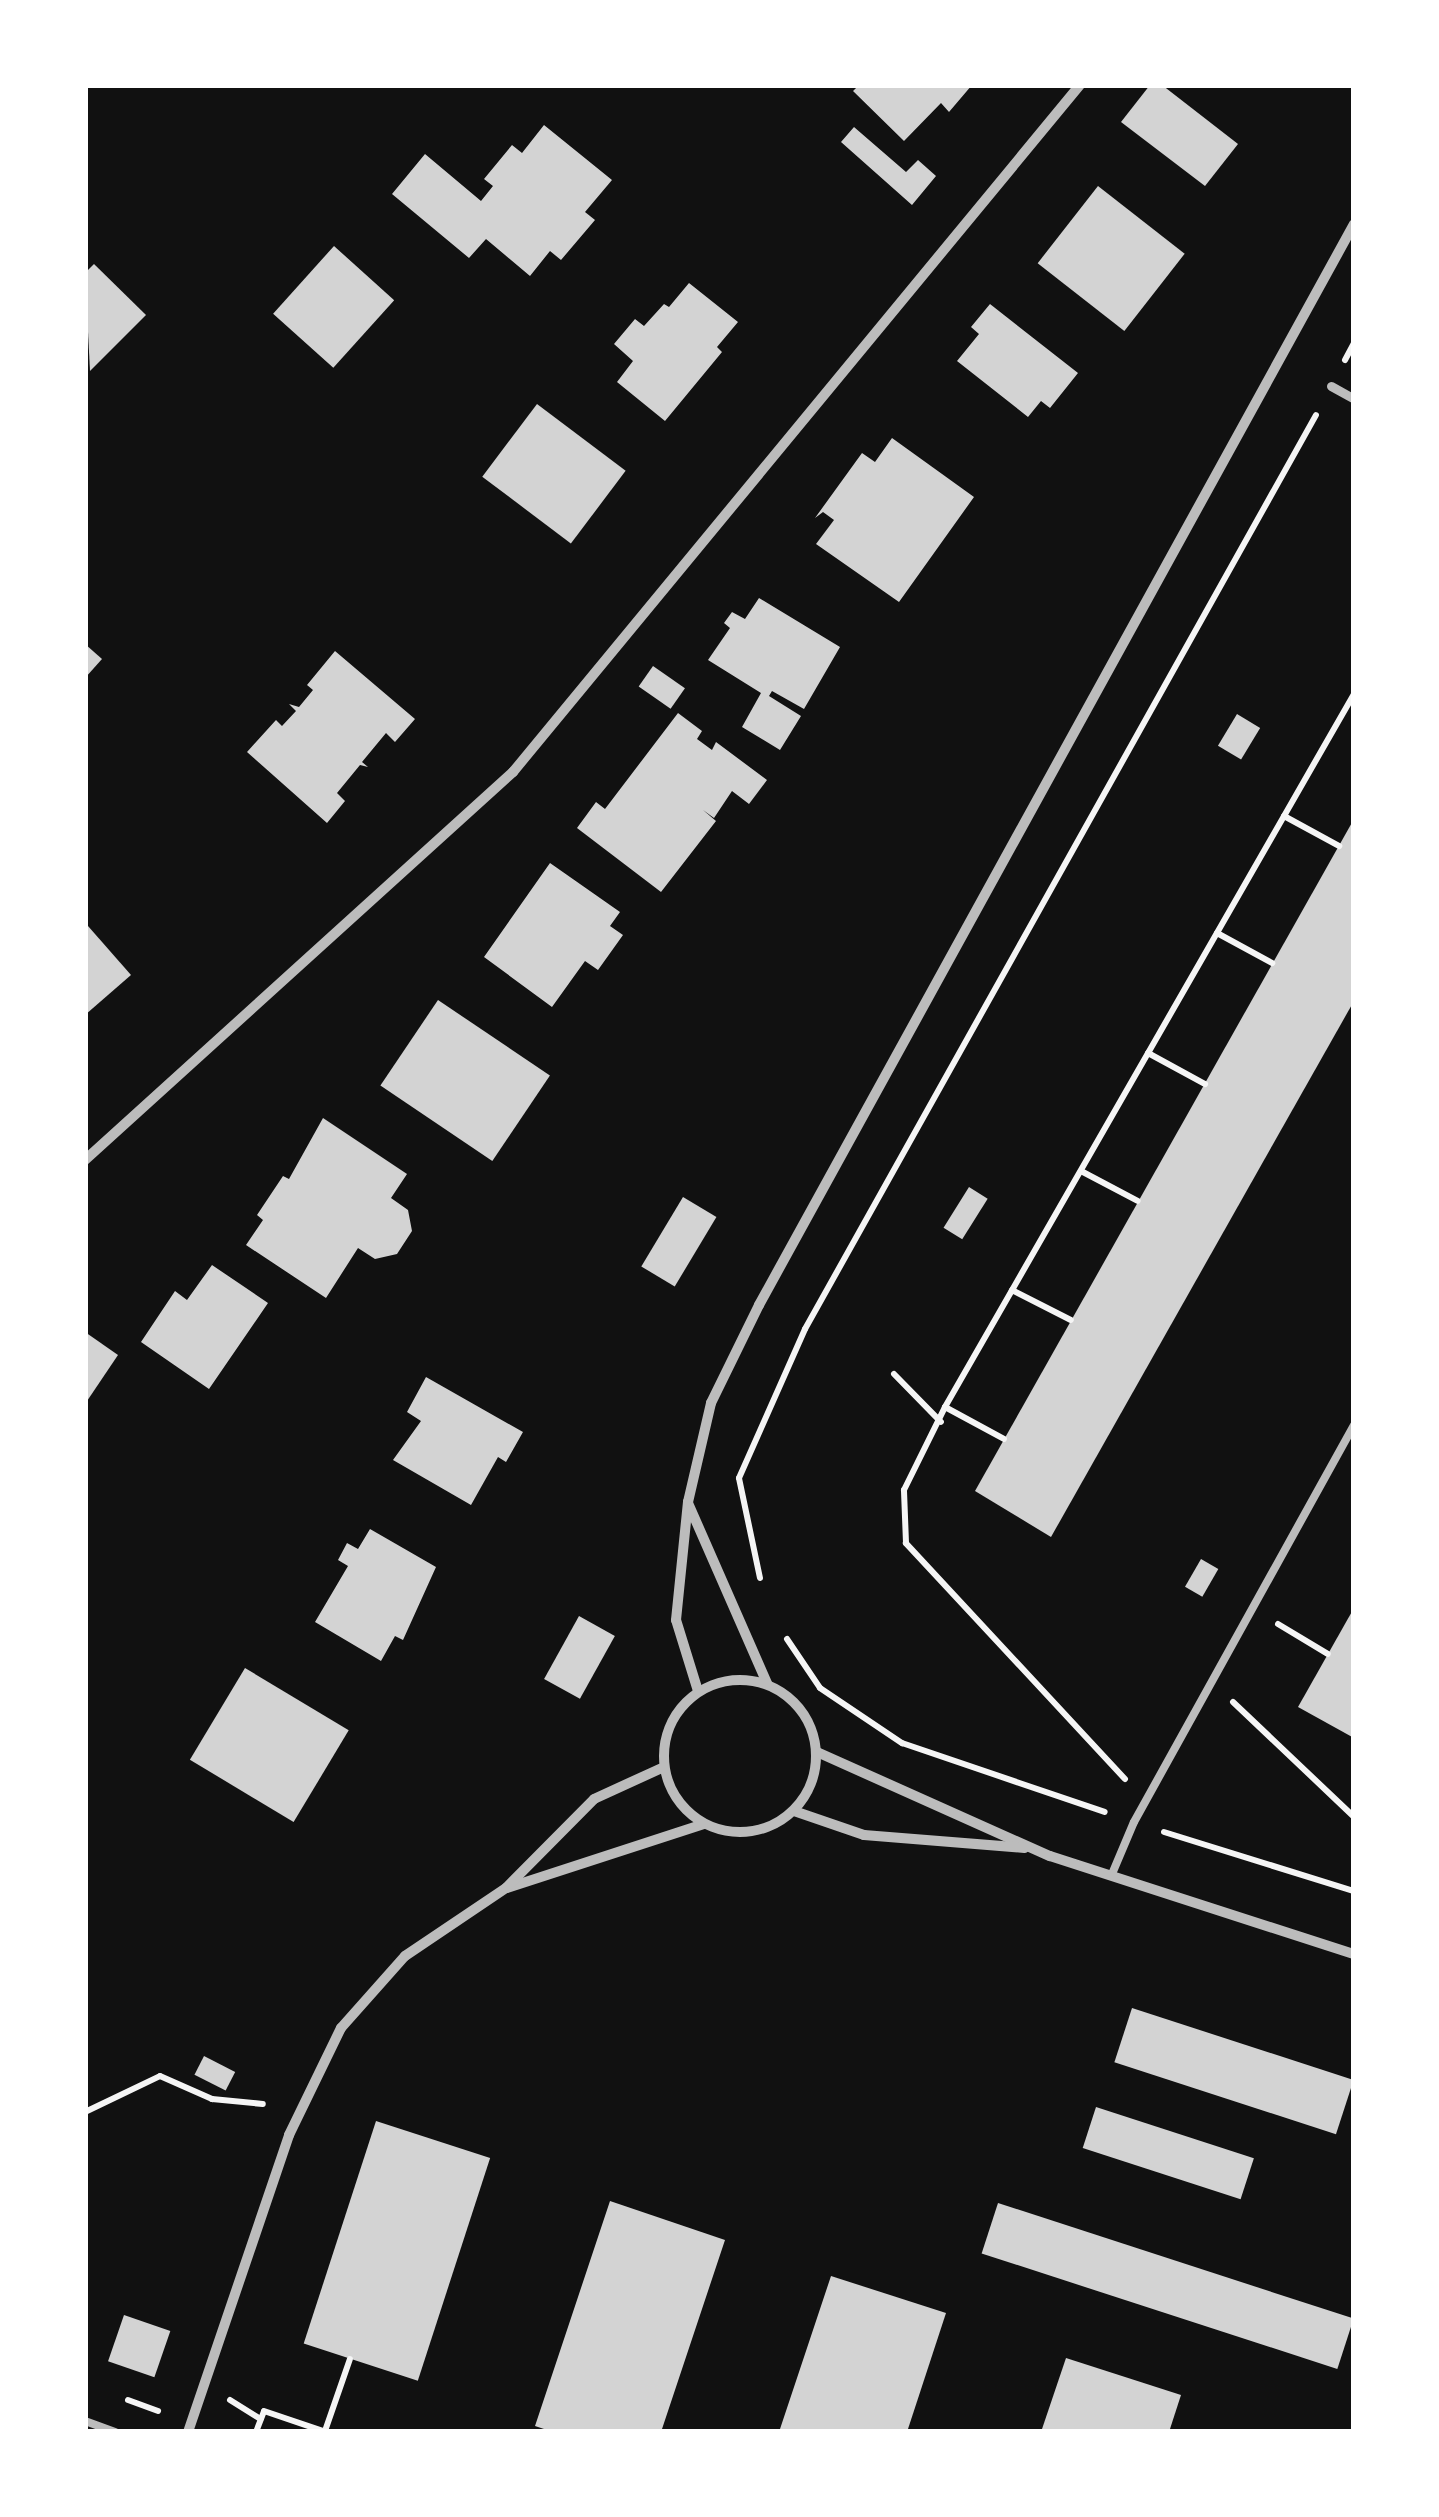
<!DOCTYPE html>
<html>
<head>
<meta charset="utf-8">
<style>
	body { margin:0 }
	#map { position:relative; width:1439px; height:2517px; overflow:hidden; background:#111; font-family:"Space Grotesk",sans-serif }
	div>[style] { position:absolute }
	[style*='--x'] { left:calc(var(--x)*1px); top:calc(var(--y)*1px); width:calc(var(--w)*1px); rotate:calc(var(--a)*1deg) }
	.building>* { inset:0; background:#d3d3d3; transform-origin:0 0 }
	.path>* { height:6px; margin:-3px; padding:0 3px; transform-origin:3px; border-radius:3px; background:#f5f5f5 }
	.service>* { height:8px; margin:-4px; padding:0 4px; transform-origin:4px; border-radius:4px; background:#bcbcbc }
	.pedestrian>* { height:9px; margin:-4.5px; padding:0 4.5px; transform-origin:4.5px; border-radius:4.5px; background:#bcbcbc }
	.minor>* { height:10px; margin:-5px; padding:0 5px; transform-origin:5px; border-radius:5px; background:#bcbcbc }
	.minor>.ring { margin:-5px; padding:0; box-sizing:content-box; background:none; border:10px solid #bcbcbc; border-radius:50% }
	span { translate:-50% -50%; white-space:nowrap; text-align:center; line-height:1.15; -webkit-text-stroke:10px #fff; paint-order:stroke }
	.frame { position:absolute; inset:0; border:88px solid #fff; pointer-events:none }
</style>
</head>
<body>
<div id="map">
	<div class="building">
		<i style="clip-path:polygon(859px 85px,972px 85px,949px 112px,941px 103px,904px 141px,853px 91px)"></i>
		<i style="clip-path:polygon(1150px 85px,1162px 85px,1238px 144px,1205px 186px,1121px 122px)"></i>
		<i style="clip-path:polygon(544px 125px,612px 180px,585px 212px,595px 220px,561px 260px,550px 251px,530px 276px,486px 239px,469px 258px,392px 194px,425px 154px,481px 201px,493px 186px,484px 179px,512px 145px,522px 153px)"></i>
		<i style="clip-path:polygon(854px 127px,906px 172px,918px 160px,936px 176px,912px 205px,841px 142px)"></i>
		<i style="left:1098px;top:186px;width:110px;height:98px;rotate:38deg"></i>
		<i style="left:334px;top:246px;width:81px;height:91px;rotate:42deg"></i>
		<i style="clip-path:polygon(94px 264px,146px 315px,90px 371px,85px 273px)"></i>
		<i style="clip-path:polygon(689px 283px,738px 322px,717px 347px,722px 352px,665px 421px,617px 382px,633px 361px,614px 344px,635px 319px,644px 326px,664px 304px,669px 307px)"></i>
		<i style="clip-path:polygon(990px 304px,1078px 373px,1050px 408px,1041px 401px,1028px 417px,957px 361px,979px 334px,971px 327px)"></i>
		<i style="left:537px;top:404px;width:111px;height:91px;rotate:37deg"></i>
		<i style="clip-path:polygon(892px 438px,974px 497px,899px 602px,816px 544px,834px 520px,823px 512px,815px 518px,862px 453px,875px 462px)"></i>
		<i style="clip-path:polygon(759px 598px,840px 647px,804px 709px,772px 691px,769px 696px,801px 716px,780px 750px,742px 727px,761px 693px,708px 660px,730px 628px,724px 623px,732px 612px,745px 619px)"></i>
		<i style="clip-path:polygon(85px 644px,102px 659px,85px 678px)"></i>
		<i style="clip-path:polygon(335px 651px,415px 719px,395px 742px,386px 733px,362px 762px,368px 767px,360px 765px,337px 793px,345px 801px,327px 823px,247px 752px,276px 720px,282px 726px,296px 711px,289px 704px,299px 707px,313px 690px,307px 685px)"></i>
		<i style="left:653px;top:666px;width:39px;height:25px;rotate:35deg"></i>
		<i style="clip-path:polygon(678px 713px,702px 731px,697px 739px,712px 750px,716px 742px,767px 780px,749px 804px,732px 791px,714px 818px,703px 810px,716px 821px,661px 892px,577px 828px,596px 802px,605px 809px)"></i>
		<i style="left:1237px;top:714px;width:27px;height:37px;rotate:31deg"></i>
		<i style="clip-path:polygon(1354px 819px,1354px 1001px,1051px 1537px,975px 1491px)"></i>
		<i style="clip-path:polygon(550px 863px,620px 912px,610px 926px,623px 935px,598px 970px,585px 961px,552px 1007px,484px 957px)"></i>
		<i style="clip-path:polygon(88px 926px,131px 975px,85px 1015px,85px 929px)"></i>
		<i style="left:438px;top:1000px;width:135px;height:103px;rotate:34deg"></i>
		<i style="clip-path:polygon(323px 1118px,407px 1174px,391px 1198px,408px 1210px,412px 1231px,397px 1254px,375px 1259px,358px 1248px,326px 1298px,246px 1245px,263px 1220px,257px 1215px,283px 1176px,289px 1179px)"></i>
		<i style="left:969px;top:1187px;width:22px;height:48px;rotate:32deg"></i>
		<i style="left:683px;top:1197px;width:39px;height:81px;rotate:31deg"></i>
		<i style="clip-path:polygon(212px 1265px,268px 1303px,209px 1389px,141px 1342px,175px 1291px,187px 1300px)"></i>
		<i style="clip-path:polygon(85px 1332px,118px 1355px,85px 1404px)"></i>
		<i style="clip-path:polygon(426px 1377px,523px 1432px,506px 1462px,498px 1457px,471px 1505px,393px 1460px,421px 1421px,407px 1412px)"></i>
		<i style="clip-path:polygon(370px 1529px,436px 1567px,403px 1640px,395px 1636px,381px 1661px,315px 1622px,348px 1566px,338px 1560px,347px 1543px,358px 1549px)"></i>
		<i style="left:1201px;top:1559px;width:20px;height:32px;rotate:30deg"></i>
		<i style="clip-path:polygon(1354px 1608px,1354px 1738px,1298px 1707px)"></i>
		<i style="left:579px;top:1616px;width:41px;height:72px;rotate:29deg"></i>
		<i style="left:245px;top:1668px;width:121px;height:107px;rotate:31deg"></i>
		<i style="left:1132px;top:2008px;width:233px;height:57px;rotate:18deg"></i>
		<i style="left:204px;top:2056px;width:35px;height:21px;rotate:27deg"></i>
		<i style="left:1096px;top:2107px;width:166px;height:43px;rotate:18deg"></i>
		<i style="left:376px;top:2121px;width:120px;height:234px;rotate:18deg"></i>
		<i style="clip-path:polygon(610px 2201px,725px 2240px,661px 2432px,553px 2432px,535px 2426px)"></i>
		<i style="left:998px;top:2203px;width:374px;height:53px;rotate:18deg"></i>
		<i style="clip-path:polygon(831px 2276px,946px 2313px,907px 2432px,779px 2432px)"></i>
		<i style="left:124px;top:2315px;width:49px;height:49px;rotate:19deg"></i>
		<i style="clip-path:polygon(1066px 2358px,1181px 2395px,1169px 2432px,1041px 2432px)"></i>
	</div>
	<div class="path">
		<i style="--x:1345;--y:360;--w:19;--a:-62"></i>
		<i style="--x:1284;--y:816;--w:63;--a:28.6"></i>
		<i style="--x:1217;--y:933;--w:63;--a:28.6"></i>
		<i style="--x:1148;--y:1053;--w:65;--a:28.5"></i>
		<i style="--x:1081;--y:1171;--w:64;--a:27.8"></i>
		<i style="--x:1012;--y:1290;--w:66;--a:27"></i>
		<i style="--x:894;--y:1374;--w:67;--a:45.6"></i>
		<i style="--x:945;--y:1407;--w:67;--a:28.5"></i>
		<i style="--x:760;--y:1578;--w:102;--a:-101.9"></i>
		<i style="--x:739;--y:1478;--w:163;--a:-66.1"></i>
		<i style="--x:805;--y:1329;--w:1047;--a:-60.79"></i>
		<i style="--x:1278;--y:1624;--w:58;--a:31"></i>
		<i style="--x:787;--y:1639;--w:59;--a:56"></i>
		<i style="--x:820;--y:1688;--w:99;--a:33.9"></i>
		<i style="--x:902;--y:1743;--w:214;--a:18.8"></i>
		<i style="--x:1233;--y:1702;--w:167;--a:43.5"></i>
		<i style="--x:1125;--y:1779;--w:322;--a:-132.9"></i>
		<i style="--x:906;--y:1543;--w:53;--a:-92.2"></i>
		<i style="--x:904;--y:1490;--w:93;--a:-63.7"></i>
		<i style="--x:945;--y:1407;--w:822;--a:-60.16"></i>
		<i style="--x:1164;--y:1832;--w:199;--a:17.3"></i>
		<i style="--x:85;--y:2112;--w:83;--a:-25.6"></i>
		<i style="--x:160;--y:2076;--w:57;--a:23.9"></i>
		<i style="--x:212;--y:2099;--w:51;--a:5.6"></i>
		<i style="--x:128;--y:2400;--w:32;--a:20"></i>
		<i style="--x:230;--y:2400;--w:36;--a:32"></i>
		<i style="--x:325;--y:2431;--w:76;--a:-70.9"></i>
		<i style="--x:256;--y:2432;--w:22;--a:-69"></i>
		<i style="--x:264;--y:2411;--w:65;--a:18.7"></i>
	</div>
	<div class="service">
		<i style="--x:1112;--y:1874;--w:56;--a:-67.1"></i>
		<i style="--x:1134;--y:1822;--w:454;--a:-61"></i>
		<i style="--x:85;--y:2421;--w:32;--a:20"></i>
	</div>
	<div class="pedestrian">
		<i style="--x:1331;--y:386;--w:26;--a:29"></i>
	</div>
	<div class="minor">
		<i style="--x:85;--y:1160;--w:578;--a:-42.19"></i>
		<i style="--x:513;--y:772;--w:891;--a:-50.47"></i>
		<i style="--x:688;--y:1503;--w:197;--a:66.3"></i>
		<i class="ring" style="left:664px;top:1680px;width:142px;height:142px"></i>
		<i style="--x:698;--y:1691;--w:74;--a:-107.2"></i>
		<i style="--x:676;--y:1620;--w:119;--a:-84.2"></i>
		<i style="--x:688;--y:1502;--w:102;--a:-76.9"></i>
		<i style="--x:711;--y:1403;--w:109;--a:-63.9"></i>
		<i style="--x:759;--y:1305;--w:1234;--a:-61.17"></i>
		<i style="--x:817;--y:1752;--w:255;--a:24.1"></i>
		<i style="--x:1050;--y:1856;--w:319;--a:17.9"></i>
		<i style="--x:794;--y:1811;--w:74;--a:18.9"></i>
		<i style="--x:864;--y:1835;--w:161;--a:4.6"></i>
		<i style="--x:507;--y:1888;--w:207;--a:-18"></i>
		<i style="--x:188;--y:2432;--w:314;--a:-71.2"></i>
		<i style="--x:289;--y:2135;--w:119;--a:-64.1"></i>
		<i style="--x:341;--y:2028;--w:96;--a:-48.4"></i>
		<i style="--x:405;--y:1956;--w:122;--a:-34"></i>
		<i style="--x:506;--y:1888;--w:125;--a:-45.3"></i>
		<i style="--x:594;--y:1799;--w:77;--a:-24.6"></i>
	</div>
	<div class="frame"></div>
</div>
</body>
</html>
